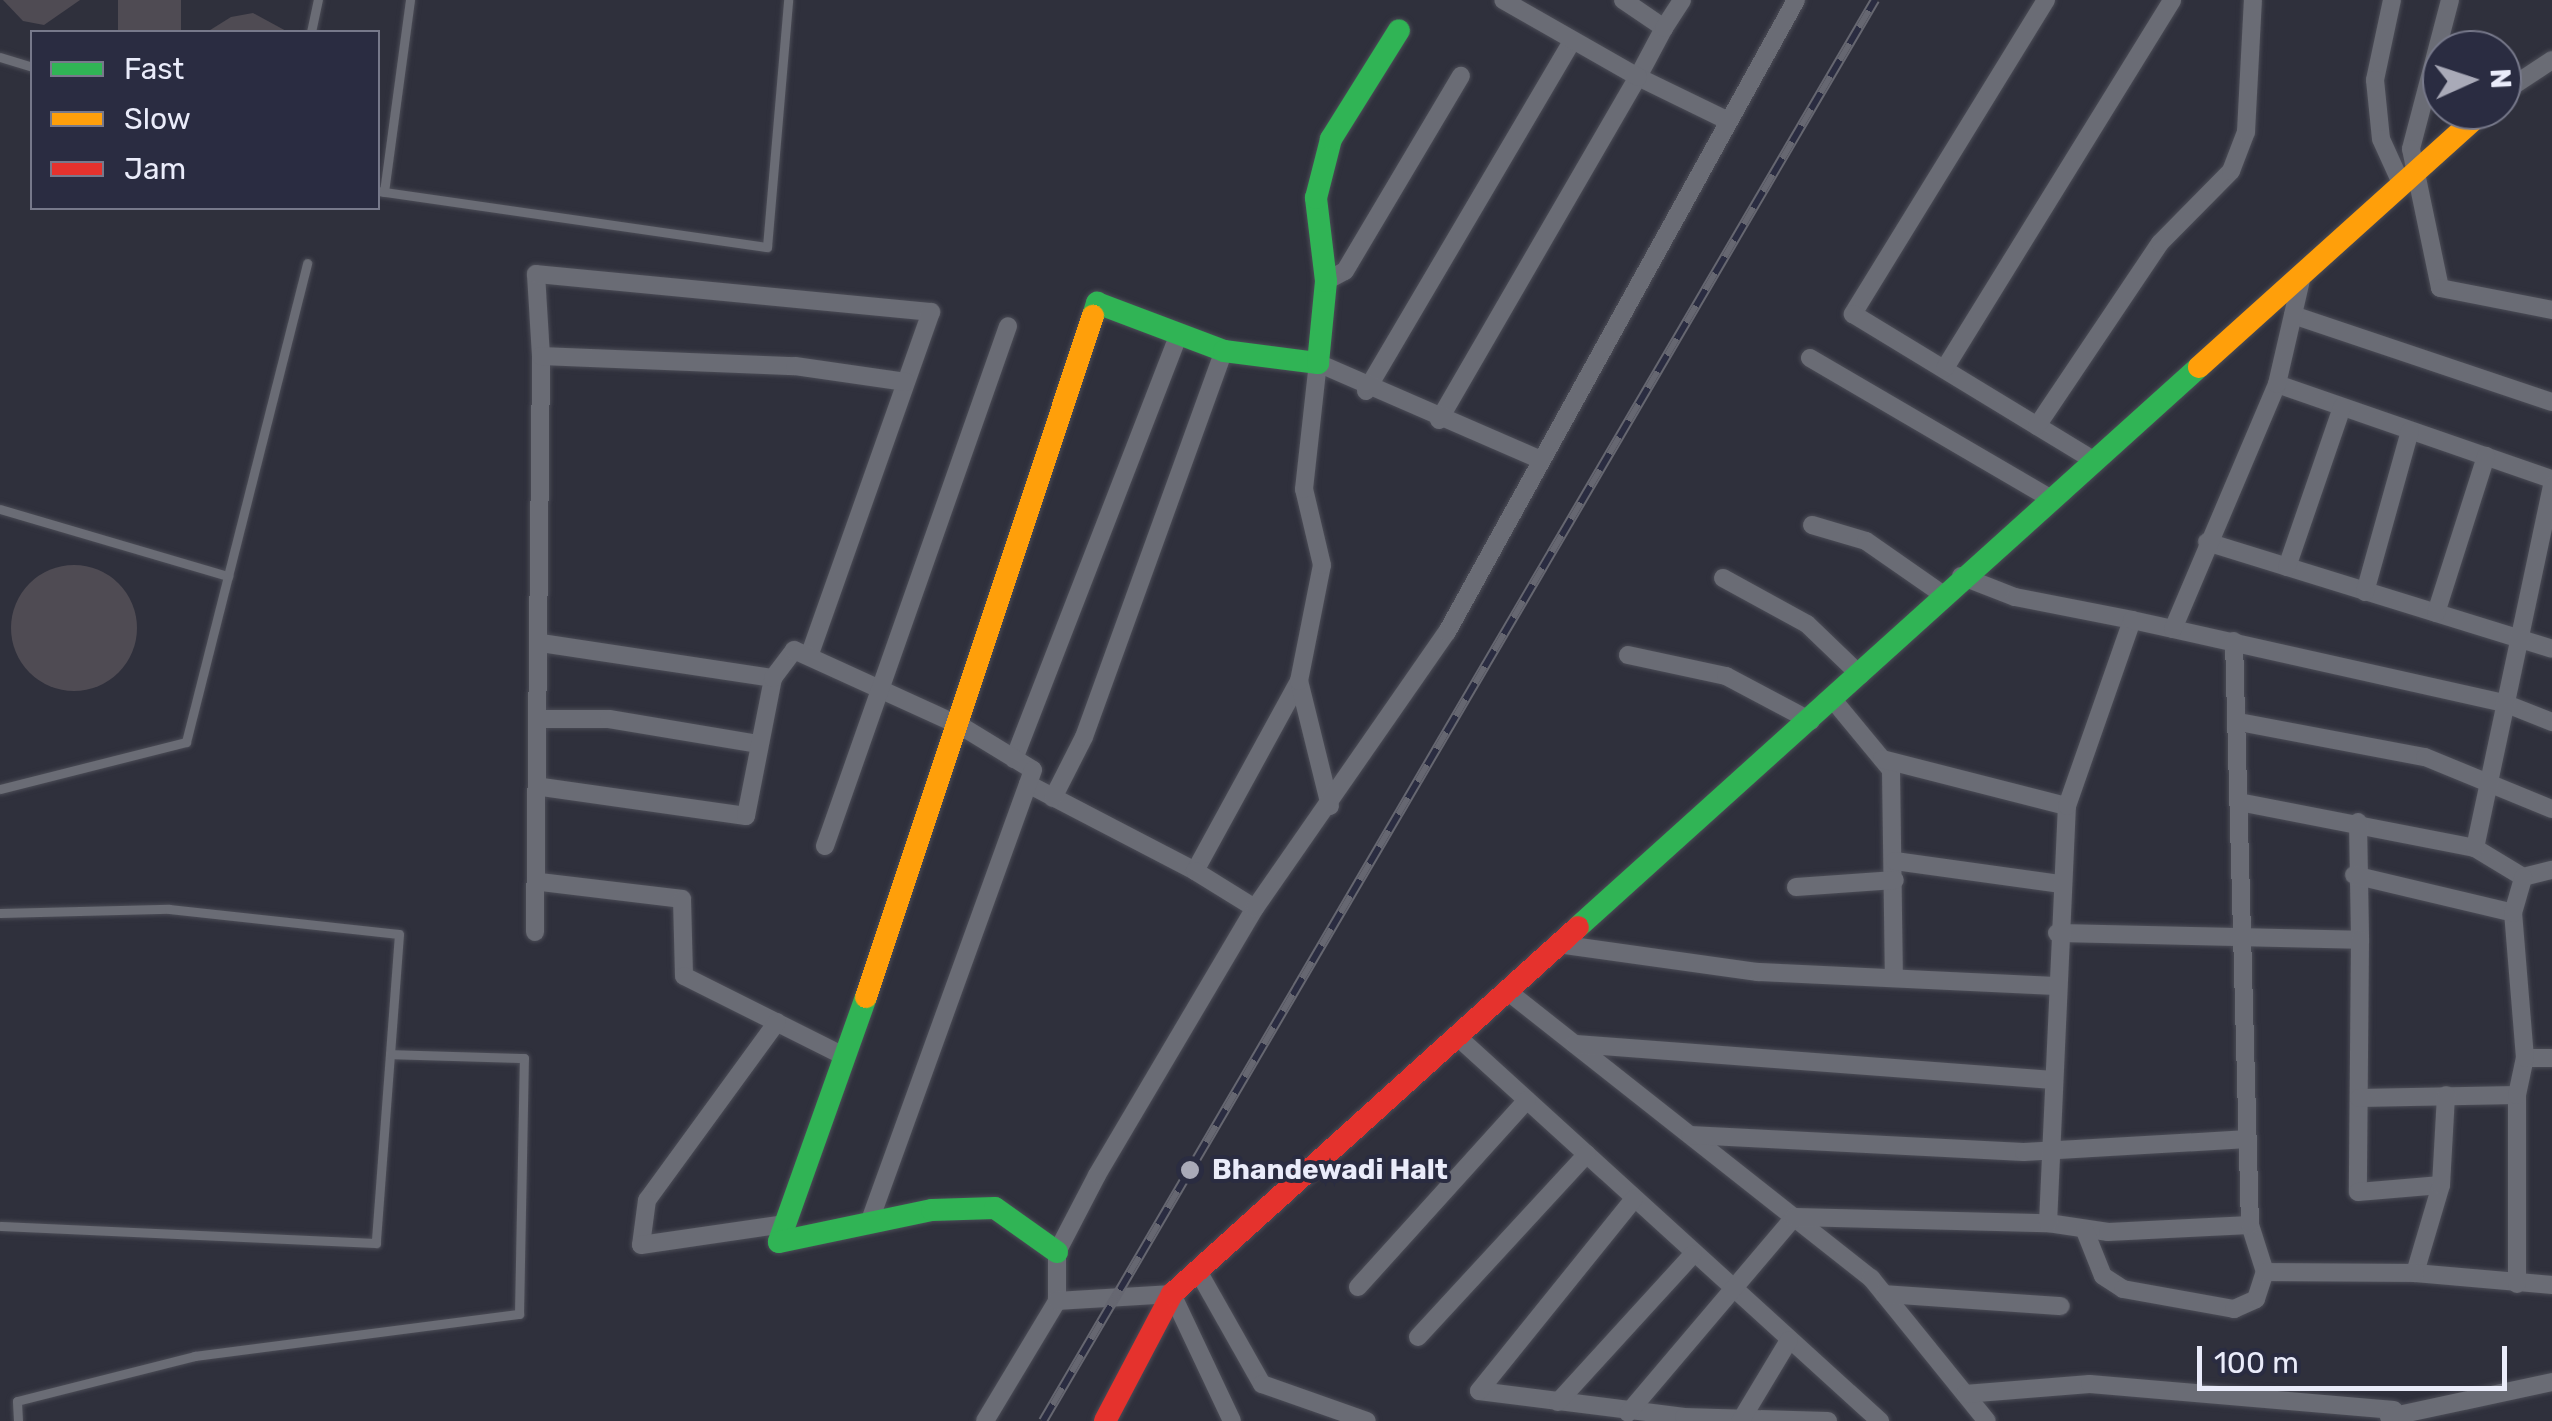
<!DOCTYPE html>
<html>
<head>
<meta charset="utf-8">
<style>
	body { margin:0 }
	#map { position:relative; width:2552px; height:1421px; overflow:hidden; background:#2f303c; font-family:Rubik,sans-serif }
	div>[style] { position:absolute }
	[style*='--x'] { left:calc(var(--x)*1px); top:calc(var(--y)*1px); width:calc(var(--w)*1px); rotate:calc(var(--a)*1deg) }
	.building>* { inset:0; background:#4f4b53; transform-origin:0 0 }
	.round { border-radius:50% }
	.roads { filter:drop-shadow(0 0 2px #4b4c56) drop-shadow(0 0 2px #4b4c56) }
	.lane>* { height:9px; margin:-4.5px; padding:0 4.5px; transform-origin:4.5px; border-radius:4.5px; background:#6a6c75 }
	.street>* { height:18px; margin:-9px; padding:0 9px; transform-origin:9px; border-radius:9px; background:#6a6c75 }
	.fast>* { height:22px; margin:-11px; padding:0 11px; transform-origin:11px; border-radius:11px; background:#30b455 }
	.slow>* { height:22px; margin:-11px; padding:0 11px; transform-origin:11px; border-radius:11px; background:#ff9f0a }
	.jam>* { height:22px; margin:-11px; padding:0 11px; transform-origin:11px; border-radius:11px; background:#e5322d }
	.rail>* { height:10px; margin-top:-5px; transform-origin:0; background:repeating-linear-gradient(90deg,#2a2c41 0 19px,#666771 0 38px); box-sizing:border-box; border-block:2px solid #666771 }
	.dots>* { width:28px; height:28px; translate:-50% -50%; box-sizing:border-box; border:5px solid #2a2c41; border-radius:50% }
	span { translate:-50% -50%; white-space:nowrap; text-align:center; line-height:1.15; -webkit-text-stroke:8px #2a2c41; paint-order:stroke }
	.poi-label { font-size:28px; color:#eaecfa; font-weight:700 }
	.left { translate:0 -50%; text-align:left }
	.legend { position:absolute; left:30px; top:30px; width:350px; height:180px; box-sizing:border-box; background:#2a2c41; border:2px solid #77798b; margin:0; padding:12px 18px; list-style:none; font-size:30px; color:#eaecfa }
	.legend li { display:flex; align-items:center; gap:20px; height:50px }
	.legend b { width:50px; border:2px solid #77798b }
	.north { position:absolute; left:2422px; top:30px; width:100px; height:100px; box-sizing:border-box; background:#2a2c41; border:2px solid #77798b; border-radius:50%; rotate:87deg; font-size:28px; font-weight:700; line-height:40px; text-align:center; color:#eaecfa }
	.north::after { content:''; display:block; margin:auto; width:35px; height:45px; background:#a9aab8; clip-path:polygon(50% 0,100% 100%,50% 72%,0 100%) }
	.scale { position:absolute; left:2197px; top:1346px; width:310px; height:45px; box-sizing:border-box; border:5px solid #eaecfa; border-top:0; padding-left:12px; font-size:30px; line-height:35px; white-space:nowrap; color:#eaecfa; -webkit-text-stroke:8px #2a2c41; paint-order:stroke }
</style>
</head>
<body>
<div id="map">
	<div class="building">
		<i style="clip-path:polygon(3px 0,80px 0,44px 25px,23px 21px)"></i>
		<i style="left:118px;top:0;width:63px;height:32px"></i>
		<i style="clip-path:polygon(253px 13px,288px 32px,207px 32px,231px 17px)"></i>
		<i class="round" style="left:11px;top:565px;width:126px;height:126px"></i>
	</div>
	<div class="roads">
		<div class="lane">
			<i style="--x:311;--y:32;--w:33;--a:-78"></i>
			<i style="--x:0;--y:57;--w:34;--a:17"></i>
			<i style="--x:378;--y:191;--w:393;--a:8.2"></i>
			<i style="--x:767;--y:247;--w:248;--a:-85.1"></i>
			<i style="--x:384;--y:192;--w:194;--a:-82.3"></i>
			<i style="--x:0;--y:509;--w:238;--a:16.4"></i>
			<i style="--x:0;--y:789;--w:192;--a:-14.2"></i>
			<i style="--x:186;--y:742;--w:494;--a:-75.8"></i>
			<i style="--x:0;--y:913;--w:169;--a:-1.4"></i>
			<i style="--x:169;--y:909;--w:231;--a:6.2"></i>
			<i style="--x:399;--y:934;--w:310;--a:94.3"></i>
			<i style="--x:376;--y:1243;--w:376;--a:-177.4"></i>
			<i style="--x:18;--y:1421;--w:20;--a:-93"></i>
			<i style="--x:17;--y:1401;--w:184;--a:-14.2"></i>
			<i style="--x:195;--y:1356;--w:327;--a:-7.4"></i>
			<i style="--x:519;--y:1314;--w:256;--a:-88.9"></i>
			<i style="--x:524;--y:1058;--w:134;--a:-178.3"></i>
		</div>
		<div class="street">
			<i style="--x:1623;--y:0;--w:50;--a:34.3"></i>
			<i style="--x:1664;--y:28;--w:55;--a:118"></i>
			<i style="--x:1638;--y:77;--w:98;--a:26"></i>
			<i style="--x:2046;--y:0;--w:369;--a:121.6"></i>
			<i style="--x:1853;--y:314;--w:281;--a:31.3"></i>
			<i style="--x:2392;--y:0;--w:82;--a:102"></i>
			<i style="--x:2375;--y:80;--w:59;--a:84.2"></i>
			<i style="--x:2381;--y:139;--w:51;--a:65.5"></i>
			<i style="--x:2450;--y:0;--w:154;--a:104.7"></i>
			<i style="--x:2411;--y:149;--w:142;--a:78.2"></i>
			<i style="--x:2440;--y:288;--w:114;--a:11.1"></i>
			<i style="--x:1664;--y:28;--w:33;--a:-57"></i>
			<i style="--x:2502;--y:93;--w:60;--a:-33.4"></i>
			<i style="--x:1326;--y:281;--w:21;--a:-28"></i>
			<i style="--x:1345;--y:271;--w:227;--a:-59.3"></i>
			<i style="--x:2293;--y:315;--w:273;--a:18.6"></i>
			<i style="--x:541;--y:356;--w:82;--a:-93.5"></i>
			<i style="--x:536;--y:274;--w:397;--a:5.5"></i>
			<i style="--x:931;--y:312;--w:365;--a:109.5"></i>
			<i style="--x:1810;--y:358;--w:278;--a:30.3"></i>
			<i style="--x:1945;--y:368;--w:432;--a:-58.3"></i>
			<i style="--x:2277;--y:384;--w:291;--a:19.1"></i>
			<i style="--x:1366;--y:391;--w:403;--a:-59.5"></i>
			<i style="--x:1439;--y:420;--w:397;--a:-59.9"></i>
			<i style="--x:1638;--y:77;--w:155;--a:-150.3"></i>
			<i style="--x:2037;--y:426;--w:220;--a:-56.1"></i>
			<i style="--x:2160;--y:243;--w:101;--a:-45.4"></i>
			<i style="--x:2231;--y:171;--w:42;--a:-69"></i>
			<i style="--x:2246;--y:132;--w:132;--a:-87"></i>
			<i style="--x:1812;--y:525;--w:56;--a:16.5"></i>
			<i style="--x:1866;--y:541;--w:93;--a:34.9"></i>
			<i style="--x:2207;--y:542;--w:361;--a:17.2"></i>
			<i style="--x:2287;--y:567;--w:169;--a:-71"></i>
			<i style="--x:1961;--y:576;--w:58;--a:21.3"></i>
			<i style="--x:2015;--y:597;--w:119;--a:11.1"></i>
			<i style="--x:1723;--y:578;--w:96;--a:28.7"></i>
			<i style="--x:1807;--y:624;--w:74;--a:43.9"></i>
			<i style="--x:2365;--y:592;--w:167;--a:-74.4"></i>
			<i style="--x:2436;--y:613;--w:165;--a:-72.3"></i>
			<i style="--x:2173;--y:629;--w:339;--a:12.6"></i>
			<i style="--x:2504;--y:703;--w:52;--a:21.6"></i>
			<i style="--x:541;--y:643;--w:235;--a:8.6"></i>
			<i style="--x:1628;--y:655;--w:100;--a:12.1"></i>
			<i style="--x:1726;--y:676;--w:96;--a:27.9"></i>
			<i style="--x:1834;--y:701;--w:89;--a:50.4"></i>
			<i style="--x:1891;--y:770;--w:208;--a:89.2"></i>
			<i style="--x:542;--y:719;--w:67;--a:0"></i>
			<i style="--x:609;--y:719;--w:152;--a:9.5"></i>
			<i style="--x:2239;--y:722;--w:189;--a:10.7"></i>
			<i style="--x:2425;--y:757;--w:137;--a:22.3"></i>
			<i style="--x:1014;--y:759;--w:457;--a:-68.8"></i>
			<i style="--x:1882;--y:759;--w:191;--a:14.3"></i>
			<i style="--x:1028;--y:784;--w:188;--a:27.5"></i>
			<i style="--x:1195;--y:871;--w:217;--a:-61.3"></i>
			<i style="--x:542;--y:787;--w:206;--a:8.1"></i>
			<i style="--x:746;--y:816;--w:141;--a:-78.9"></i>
			<i style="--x:773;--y:678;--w:35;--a:-53"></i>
			<i style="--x:794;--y:650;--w:183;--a:24.5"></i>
			<i style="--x:961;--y:726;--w:84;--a:31.4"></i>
			<i style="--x:1033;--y:770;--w:482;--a:109.9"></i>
			<i style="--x:1053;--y:798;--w:68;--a:-63.1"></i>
			<i style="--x:1084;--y:737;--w:411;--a:-70.1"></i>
			<i style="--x:2239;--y:802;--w:240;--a:11"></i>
			<i style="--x:2475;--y:848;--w:56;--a:31.1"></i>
			<i style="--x:2523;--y:877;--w:30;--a:-14"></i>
			<i style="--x:1330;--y:806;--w:129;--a:-103.9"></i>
			<i style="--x:1299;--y:681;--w:118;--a:-78.8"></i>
			<i style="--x:1322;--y:565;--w:78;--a:-103.3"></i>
			<i style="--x:1304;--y:489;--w:127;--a:-83.7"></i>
			<i style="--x:1318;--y:363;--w:243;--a:23.5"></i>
			<i style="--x:2358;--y:822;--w:118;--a:89"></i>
			<i style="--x:825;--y:846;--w:551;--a:-70.61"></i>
			<i style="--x:2475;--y:848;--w:371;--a:-78"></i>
			<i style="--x:1895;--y:861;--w:168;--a:7.9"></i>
			<i style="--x:1195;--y:871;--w:70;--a:31.7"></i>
			<i style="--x:2354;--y:875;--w:163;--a:13.4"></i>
			<i style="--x:540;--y:882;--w:143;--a:6.8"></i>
			<i style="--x:682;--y:899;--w:77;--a:88.5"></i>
			<i style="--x:684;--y:976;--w:177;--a:26.6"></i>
			<i style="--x:1796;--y:887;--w:99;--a:-4"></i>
			<i style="--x:535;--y:932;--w:576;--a:-89.4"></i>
			<i style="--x:541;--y:356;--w:254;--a:2.3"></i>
			<i style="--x:795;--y:366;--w:112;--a:8.2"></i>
			<i style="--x:2057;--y:933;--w:303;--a:1.3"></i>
			<i style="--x:2360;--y:940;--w:252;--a:90.5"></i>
			<i style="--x:2358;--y:1192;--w:83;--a:-4.8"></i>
			<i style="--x:2441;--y:1185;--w:92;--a:106.5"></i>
			<i style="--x:2415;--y:1273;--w:138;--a:5"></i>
			<i style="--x:1565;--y:945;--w:195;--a:8"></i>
			<i style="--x:1758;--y:972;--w:294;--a:2.7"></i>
			<i style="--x:1511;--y:994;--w:459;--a:38.3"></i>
			<i style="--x:1871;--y:1278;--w:184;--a:51"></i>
			<i style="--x:777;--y:1022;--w:220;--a:126.1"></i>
			<i style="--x:647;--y:1200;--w:45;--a:97.6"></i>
			<i style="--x:641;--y:1245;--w:146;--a:-8.3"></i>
			<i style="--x:1460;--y:1039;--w:568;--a:42.29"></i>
			<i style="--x:1575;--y:1044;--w:477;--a:4.3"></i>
			<i style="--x:2525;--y:1058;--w:27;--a:0"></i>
			<i style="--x:2359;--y:1098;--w:158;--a:-1.1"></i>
			<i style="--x:1690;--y:1135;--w:334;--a:2.9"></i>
			<i style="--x:2024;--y:1152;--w:224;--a:-3.3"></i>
			<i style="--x:2441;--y:1185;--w:90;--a:-86.8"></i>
			<i style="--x:2048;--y:1223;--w:61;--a:8.5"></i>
			<i style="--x:2108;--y:1232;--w:142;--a:-2.8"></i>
			<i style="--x:2085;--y:1231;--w:48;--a:68.2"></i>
			<i style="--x:2103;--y:1276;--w:24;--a:33"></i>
			<i style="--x:2123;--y:1289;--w:113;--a:10.2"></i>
			<i style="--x:2234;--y:1309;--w:24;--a:-24"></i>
			<i style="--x:2256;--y:1299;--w:28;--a:-72"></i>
			<i style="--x:2265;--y:1272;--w:49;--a:-107.7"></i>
			<i style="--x:2250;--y:1225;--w:584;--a:-91.57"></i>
			<i style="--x:1198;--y:1271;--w:130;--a:60.5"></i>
			<i style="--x:1262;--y:1384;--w:111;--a:19.4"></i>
			<i style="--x:2265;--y:1272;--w:150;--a:0.4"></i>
			<i style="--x:2517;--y:1284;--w:189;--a:-90"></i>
			<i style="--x:2517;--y:1095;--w:38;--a:-78"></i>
			<i style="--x:2525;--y:1058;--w:145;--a:-94.7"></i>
			<i style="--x:2513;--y:913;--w:37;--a:-74"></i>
			<i style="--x:1358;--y:1287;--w:252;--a:-47.9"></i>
			<i style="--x:1884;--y:1294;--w:177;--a:3.9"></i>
			<i style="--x:1057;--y:1301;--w:49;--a:-90"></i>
			<i style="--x:1057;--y:1252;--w:87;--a:-62.5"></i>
			<i style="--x:1097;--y:1175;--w:310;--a:-59.4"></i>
			<i style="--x:1255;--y:908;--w:336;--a:-55.2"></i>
			<i style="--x:1447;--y:632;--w:722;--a:-61.09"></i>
			<i style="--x:1418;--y:1337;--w:249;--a:-47.3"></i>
			<i style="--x:1479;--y:1391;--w:207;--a:7.2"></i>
			<i style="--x:1684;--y:1417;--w:144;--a:1.6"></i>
			<i style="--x:1479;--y:1391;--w:247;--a:-51.1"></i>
			<i style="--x:1965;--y:1394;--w:125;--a:-4.6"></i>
			<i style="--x:2090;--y:1384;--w:305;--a:4.9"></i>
			<i style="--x:1558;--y:1402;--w:200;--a:-47.6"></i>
			<i style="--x:1628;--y:1413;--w:257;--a:-49.7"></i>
			<i style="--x:1794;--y:1217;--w:254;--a:1.4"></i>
			<i style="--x:2048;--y:1223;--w:417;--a:-87.4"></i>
			<i style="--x:2067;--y:806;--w:197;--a:-70.7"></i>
			<i style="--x:2132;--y:620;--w:42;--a:12.4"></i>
			<i style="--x:2173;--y:629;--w:266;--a:-67"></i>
			<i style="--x:2277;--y:384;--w:111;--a:-77"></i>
			<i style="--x:2389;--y:1417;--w:167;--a:-12.1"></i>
			<i style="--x:1741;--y:1420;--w:93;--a:-59"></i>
			<i style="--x:985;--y:1421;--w:140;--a:-59"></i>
			<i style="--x:1057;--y:1301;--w:115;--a:-3.5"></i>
			<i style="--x:1172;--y:1294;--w:140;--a:64.7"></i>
		</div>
		<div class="fast">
			<i style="--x:1093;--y:316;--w:14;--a:-73"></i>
			<i style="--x:1097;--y:303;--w:136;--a:20.7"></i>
			<i style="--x:1224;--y:351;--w:95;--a:7.3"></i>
			<i style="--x:1318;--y:363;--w:82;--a:-84.4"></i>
			<i style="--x:1326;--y:281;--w:84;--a:-96.9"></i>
			<i style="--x:1316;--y:198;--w:61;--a:-75.7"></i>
			<i style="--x:1331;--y:139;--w:128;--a:-58"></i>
			<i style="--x:1578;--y:927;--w:836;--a:-42.04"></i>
			<i style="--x:866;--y:997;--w:260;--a:109.6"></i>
			<i style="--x:779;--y:1242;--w:156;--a:-11.8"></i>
			<i style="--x:932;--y:1210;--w:63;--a:-1.8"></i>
			<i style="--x:995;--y:1208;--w:76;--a:35.4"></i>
		</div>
		<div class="slow">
			<i style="--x:2199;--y:367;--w:384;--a:-42"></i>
			<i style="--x:866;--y:997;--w:718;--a:-71.57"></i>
		</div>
		<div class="jam">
			<i style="--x:1105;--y:1421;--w:144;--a:-62.2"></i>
			<i style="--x:1172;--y:1294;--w:547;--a:-42.11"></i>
		</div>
	</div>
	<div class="rail">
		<i style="--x:1043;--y:1421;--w:1647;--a:-59.65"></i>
	</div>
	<div class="dots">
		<i style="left:1190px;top:1170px;background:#a9aab8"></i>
	</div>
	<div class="poi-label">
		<span class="left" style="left:1212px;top:1170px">Bhandewadi Halt</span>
	</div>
	<ul class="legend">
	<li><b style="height:12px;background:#30b455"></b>Fast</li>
	<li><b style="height:12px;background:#ff9f0a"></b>Slow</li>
	<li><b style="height:12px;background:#e5322d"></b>Jam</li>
	</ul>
	<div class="north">N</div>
	<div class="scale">100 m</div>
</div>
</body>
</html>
